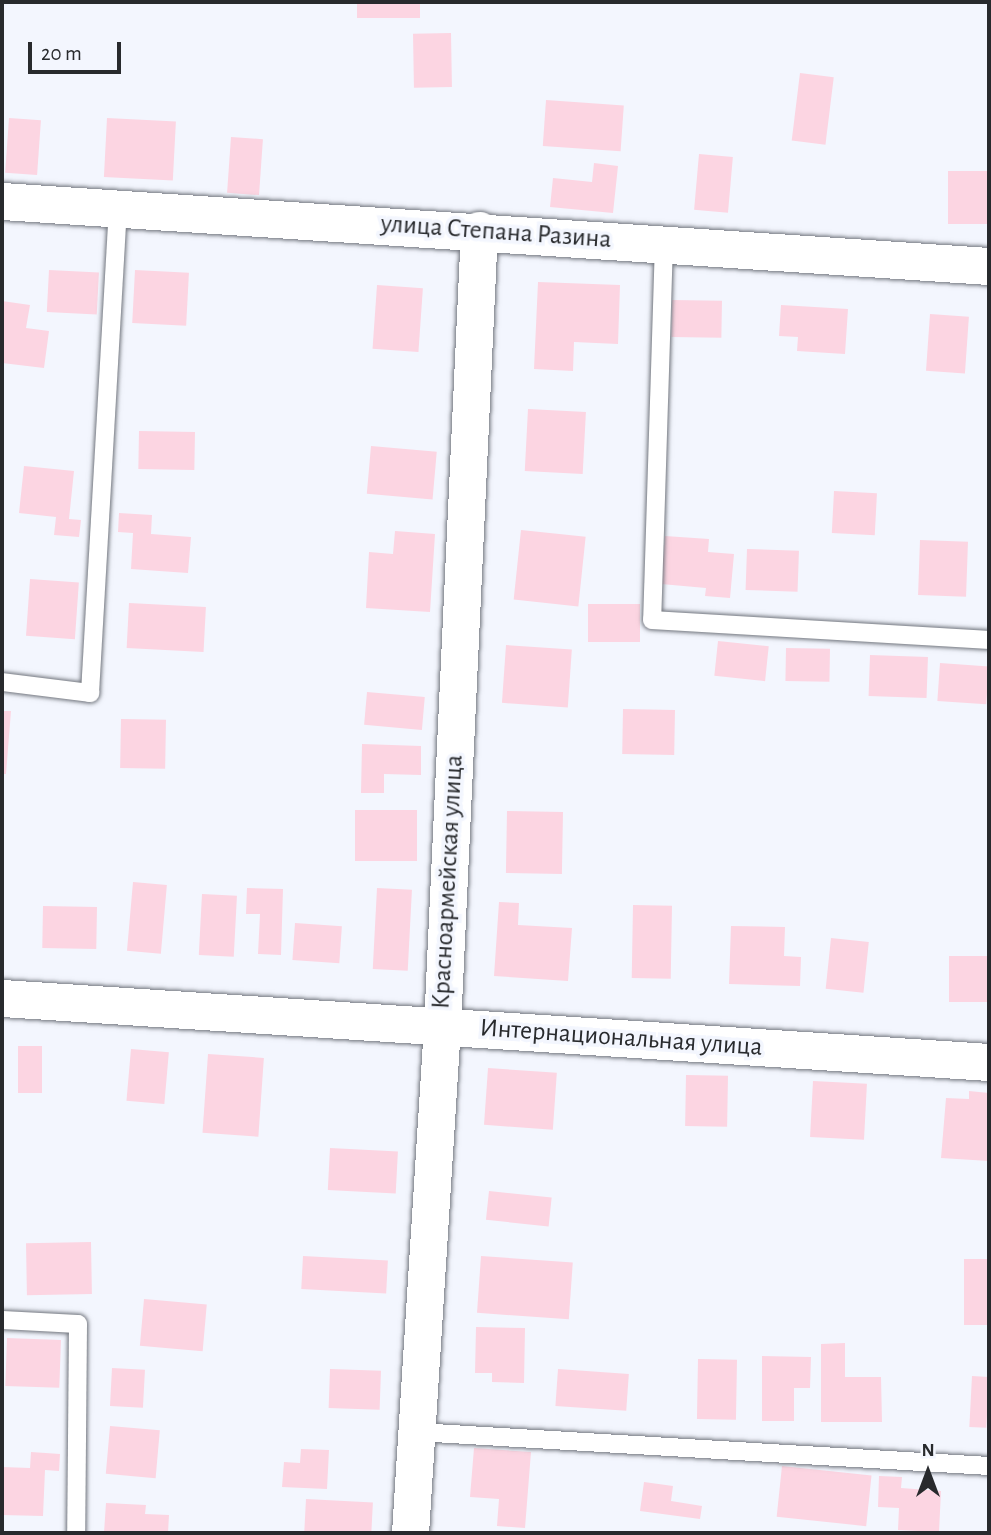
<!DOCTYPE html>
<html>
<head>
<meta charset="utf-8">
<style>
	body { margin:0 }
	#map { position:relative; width:991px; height:1535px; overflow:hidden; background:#f3f6fe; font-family:"Alegreya Sans",sans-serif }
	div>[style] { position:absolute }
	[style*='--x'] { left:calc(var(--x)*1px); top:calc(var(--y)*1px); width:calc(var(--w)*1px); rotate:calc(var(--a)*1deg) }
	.building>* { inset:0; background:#fcd5e2; transform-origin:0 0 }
	.roads { filter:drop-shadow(0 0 2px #73777f) drop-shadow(0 0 2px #73777f) }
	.service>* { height:18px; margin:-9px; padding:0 9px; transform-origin:9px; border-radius:9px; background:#fff }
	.minor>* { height:37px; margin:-18.5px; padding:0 18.5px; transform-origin:18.5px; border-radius:18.5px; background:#fff }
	span { translate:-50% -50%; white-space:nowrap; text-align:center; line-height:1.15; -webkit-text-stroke:7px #f3f6fe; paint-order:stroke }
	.street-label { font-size:26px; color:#282a2d }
	.frame { position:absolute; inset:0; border:4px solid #282a2d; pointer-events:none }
	.north { position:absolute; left:893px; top:1437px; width:70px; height:70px; -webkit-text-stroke:5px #f3f6fe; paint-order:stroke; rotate:0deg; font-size:19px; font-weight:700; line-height:28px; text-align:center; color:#282a2d }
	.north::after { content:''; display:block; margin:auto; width:24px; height:32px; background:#282a2d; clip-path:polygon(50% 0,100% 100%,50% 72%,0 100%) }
	.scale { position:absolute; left:28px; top:42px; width:93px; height:32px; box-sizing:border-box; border:4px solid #282a2d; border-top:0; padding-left:9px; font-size:21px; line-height:24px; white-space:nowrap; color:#282a2d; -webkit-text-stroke:5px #f3f6fe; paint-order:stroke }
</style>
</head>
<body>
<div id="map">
	<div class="building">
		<i style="left:357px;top:2px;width:63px;height:16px"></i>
		<i style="left:451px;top:33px;width:54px;height:38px;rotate:89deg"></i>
		<i style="left:800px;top:73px;width:34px;height:68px;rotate:7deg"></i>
		<i style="left:546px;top:100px;width:78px;height:46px;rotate:4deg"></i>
		<i style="left:9px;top:118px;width:32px;height:55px;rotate:4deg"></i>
		<i style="left:107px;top:118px;width:69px;height:59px;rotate:3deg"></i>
		<i style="left:231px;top:137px;width:32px;height:56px;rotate:4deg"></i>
		<i style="left:699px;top:154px;width:34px;height:56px;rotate:5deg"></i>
		<i style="clip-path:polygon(594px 163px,618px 166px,613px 213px,550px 207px,553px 178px,592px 182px)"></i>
		<i style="left:948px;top:171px;width:41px;height:53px"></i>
		<i style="left:49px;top:270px;width:50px;height:42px;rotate:3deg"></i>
		<i style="left:135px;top:270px;width:54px;height:53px;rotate:3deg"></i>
		<i style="clip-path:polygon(538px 282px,620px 285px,618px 344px,574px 342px,573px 371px,534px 369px)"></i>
		<i style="left:377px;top:285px;width:46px;height:64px;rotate:4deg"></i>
		<i style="left:672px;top:300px;width:50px;height:37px;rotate:1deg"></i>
		<i style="clip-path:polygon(2px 301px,30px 305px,26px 328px,49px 331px,44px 368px,2px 363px)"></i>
		<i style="clip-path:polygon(781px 305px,848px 309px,845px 354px,797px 351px,798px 337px,779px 336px)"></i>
		<i style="left:930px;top:314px;width:39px;height:57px;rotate:4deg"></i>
		<i style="left:528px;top:409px;width:58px;height:62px;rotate:3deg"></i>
		<i style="left:139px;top:431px;width:56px;height:38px;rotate:1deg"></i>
		<i style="left:371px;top:446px;width:66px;height:48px;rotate:5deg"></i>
		<i style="clip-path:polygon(24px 466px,74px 471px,69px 519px,81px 520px,79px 537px,54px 535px,56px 517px,19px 513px)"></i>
		<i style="left:834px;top:491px;width:43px;height:42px;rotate:3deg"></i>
		<i style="clip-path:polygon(119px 513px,152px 515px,151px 534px,191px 537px,188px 573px,131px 569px,133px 533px,118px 532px)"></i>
		<i style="left:521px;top:530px;width:65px;height:70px;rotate:6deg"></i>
		<i style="clip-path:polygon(395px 531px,435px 534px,430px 612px,366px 608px,369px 552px,393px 554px)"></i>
		<i style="clip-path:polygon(665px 536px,709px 539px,708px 552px,734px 554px,730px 598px,705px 596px,706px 588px,661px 584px)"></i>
		<i style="left:920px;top:540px;width:48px;height:55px;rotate:2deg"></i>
		<i style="left:747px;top:549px;width:52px;height:41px;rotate:2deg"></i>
		<i style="left:30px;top:579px;width:49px;height:57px;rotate:4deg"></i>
		<i style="left:129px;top:603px;width:77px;height:45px;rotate:3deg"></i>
		<i style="left:588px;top:604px;width:52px;height:38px"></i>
		<i style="left:718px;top:641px;width:51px;height:35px;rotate:6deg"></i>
		<i style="left:506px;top:645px;width:66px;height:58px;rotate:4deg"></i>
		<i style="left:786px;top:648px;width:44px;height:33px;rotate:1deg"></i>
		<i style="left:870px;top:655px;width:58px;height:41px;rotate:2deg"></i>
		<i style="left:940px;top:663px;width:49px;height:38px;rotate:4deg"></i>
		<i style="left:367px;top:692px;width:58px;height:33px;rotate:5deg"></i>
		<i style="left:623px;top:709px;width:52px;height:45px;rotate:1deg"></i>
		<i style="clip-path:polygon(2px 711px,11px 711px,6px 774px,2px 774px)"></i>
		<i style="left:121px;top:719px;width:45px;height:49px;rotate:1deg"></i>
		<i style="clip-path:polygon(362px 744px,421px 746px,421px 775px,384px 774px,384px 793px,361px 793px)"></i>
		<i style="left:355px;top:810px;width:62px;height:51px"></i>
		<i style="left:507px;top:811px;width:56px;height:62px;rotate:1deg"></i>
		<i style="left:133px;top:882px;width:34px;height:69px;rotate:5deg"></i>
		<i style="clip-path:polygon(247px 888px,283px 889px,281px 955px,258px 954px,260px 914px,246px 914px)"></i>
		<i style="left:377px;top:888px;width:35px;height:81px;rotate:3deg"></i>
		<i style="left:202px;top:894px;width:35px;height:61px;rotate:3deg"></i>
		<i style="clip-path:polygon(499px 902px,519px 903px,518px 925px,572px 928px,568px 981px,494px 976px)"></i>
		<i style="left:633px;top:905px;width:39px;height:73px;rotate:1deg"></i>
		<i style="left:43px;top:906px;width:54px;height:42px;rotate:1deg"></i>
		<i style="left:295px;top:923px;width:47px;height:37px;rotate:4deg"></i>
		<i style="clip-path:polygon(731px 926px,785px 927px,784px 956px,801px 957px,800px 986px,729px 984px)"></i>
		<i style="left:831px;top:938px;width:38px;height:51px;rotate:6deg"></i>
		<i style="left:949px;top:956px;width:40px;height:46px"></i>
		<i style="left:18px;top:1046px;width:24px;height:47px"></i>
		<i style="left:131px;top:1049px;width:38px;height:52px;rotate:5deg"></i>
		<i style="left:208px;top:1054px;width:56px;height:79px;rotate:4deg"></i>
		<i style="left:488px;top:1068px;width:69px;height:57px;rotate:4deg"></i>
		<i style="left:686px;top:1075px;width:42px;height:51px;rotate:1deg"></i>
		<i style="left:813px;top:1081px;width:54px;height:56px;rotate:3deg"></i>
		<i style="clip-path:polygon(969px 1091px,989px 1093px,989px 1161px,941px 1158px,946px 1098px,969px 1099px)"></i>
		<i style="left:330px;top:1148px;width:68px;height:42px;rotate:3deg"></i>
		<i style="left:489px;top:1191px;width:63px;height:29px;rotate:6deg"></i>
		<i style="left:91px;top:1242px;width:52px;height:65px;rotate:89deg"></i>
		<i style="left:303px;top:1256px;width:85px;height:33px;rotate:3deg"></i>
		<i style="left:481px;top:1256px;width:92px;height:57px;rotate:4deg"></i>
		<i style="left:964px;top:1259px;width:25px;height:66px"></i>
		<i style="left:144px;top:1299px;width:63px;height:47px;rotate:5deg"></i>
		<i style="clip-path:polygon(476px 1327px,525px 1328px,524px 1383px,492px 1382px,492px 1373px,475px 1373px)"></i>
		<i style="left:7px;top:1338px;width:54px;height:48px;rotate:2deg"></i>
		<i style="clip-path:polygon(845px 1343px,845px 1377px,881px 1377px,882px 1422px,821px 1422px,821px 1344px)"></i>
		<i style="clip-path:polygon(762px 1356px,811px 1357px,810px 1388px,794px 1388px,794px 1421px,762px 1421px)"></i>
		<i style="left:698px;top:1359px;width:39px;height:60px;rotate:1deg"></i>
		<i style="left:112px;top:1368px;width:33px;height:38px;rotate:3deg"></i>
		<i style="left:330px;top:1369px;width:51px;height:39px;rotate:2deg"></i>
		<i style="left:558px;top:1369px;width:71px;height:37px;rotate:4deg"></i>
		<i style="left:972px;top:1376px;width:17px;height:51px;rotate:3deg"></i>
		<i style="left:110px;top:1426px;width:50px;height:48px;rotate:5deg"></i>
		<i style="clip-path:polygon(474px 1448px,531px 1452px,525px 1528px,497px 1526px,499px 1499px,470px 1497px)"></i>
		<i style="clip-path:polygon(301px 1449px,329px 1450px,327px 1489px,282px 1487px,284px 1462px,300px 1463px)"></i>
		<i style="clip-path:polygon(31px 1452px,60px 1454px,59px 1471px,45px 1470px,43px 1516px,2px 1515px,2px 1467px,30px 1468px)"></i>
		<i style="left:782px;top:1466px;width:90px;height:51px;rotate:6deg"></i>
		<i style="clip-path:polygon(879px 1476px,902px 1477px,901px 1488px,941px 1491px,939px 1532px,898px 1530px,899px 1508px,878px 1507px)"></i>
		<i style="clip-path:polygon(644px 1482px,673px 1486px,671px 1501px,702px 1506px,700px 1519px,640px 1511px)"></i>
		<i style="left:306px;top:1499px;width:67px;height:34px;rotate:3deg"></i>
		<i style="clip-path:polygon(106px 1503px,146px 1505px,145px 1514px,169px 1515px,168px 1533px,104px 1533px)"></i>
	</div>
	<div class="roads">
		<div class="service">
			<i style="--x:664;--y:243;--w:377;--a:91.8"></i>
			<i style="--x:652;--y:620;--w:338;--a:3.4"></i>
			<i style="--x:2;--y:682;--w:89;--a:7.1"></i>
			<i style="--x:90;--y:693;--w:486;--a:-86.7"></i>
			<i style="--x:2;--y:1320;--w:76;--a:3"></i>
			<i style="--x:78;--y:1324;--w:209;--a:90.5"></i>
			<i style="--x:417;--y:1432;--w:573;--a:3.4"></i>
		</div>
		<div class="minor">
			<i style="--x:2;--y:201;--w:989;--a:3.77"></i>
			<i style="--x:2;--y:998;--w:989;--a:3.71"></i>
			<i style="--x:410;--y:1533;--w:508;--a:-86.39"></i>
			<i style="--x:442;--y:1026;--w:797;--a:-87.34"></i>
		</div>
	</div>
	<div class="street-label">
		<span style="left:496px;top:232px;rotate:4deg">улица Степана Разина</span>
		<span style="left:448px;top:882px;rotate:-87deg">Красноармейская улица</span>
		<span style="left:621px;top:1038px;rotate:4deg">Интернациональная улица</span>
	</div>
	<div class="frame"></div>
	<div class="north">N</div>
	<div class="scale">20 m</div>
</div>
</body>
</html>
